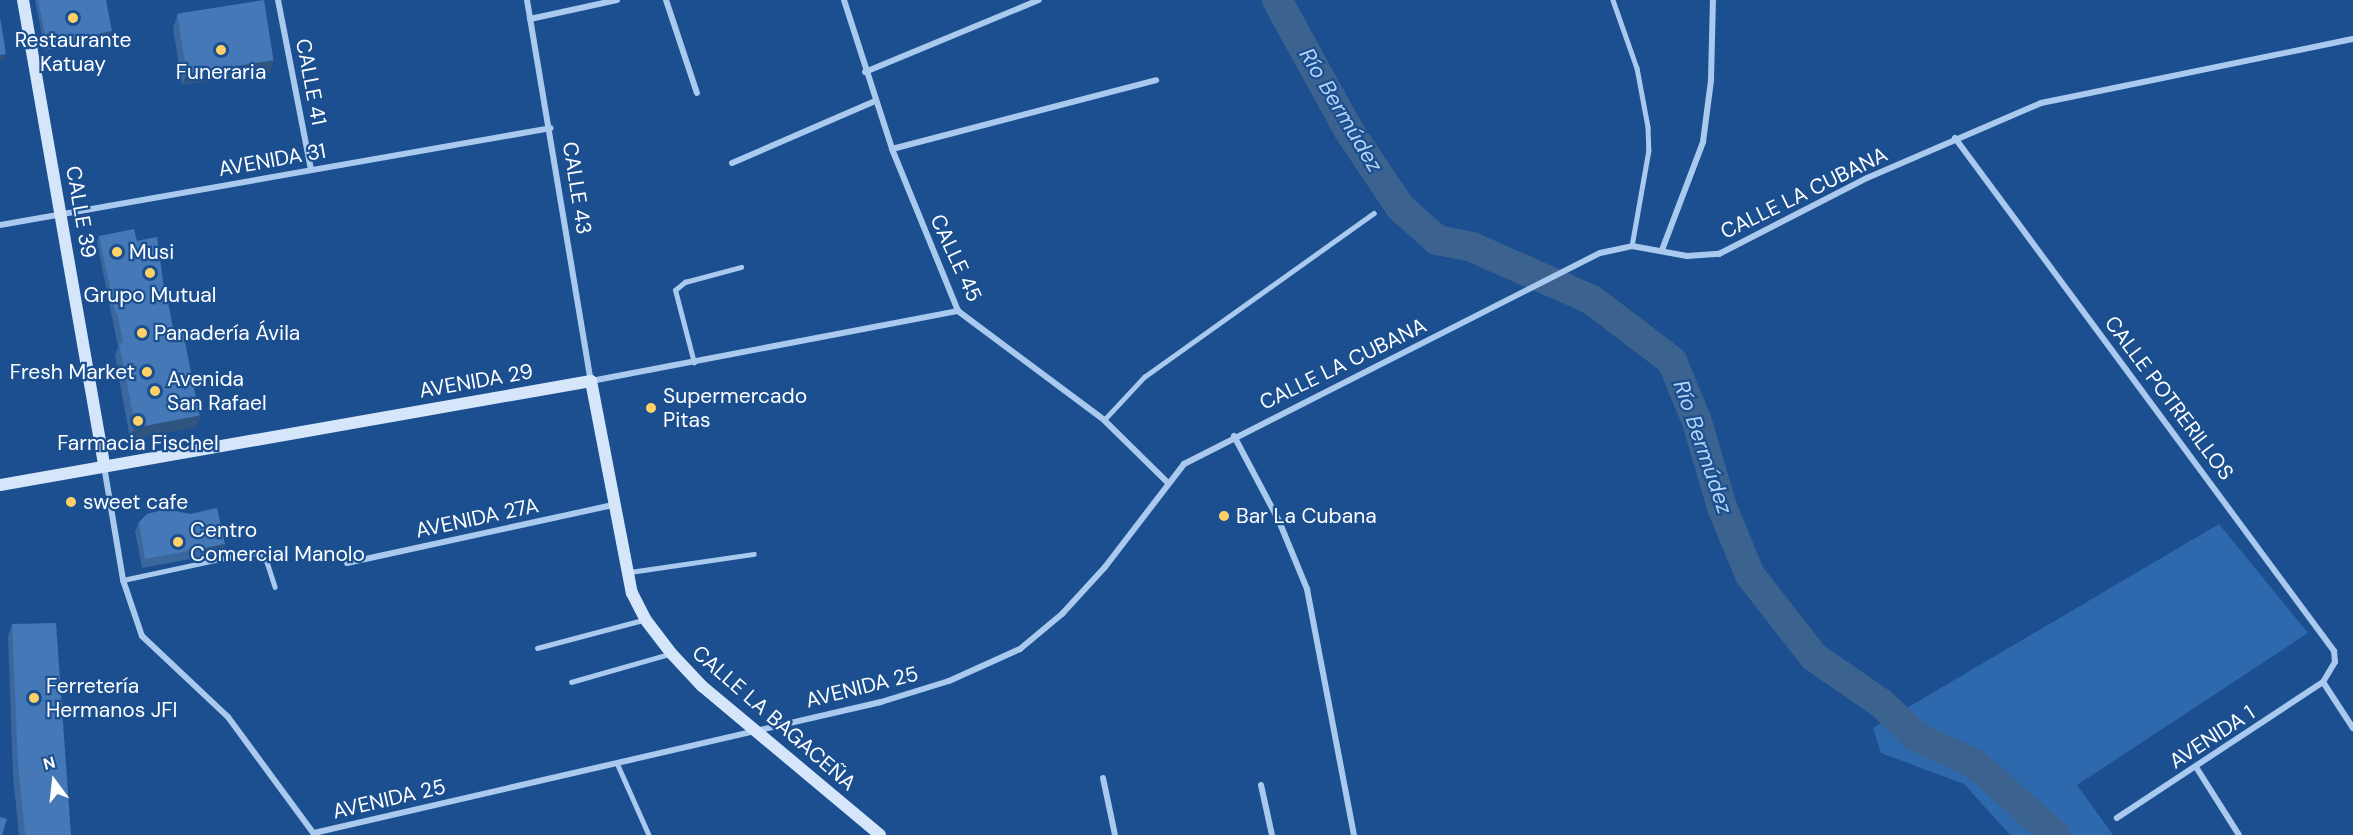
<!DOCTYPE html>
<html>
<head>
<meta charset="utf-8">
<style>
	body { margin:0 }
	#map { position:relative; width:2353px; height:835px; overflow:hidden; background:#1b4f8f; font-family:"DM Sans",sans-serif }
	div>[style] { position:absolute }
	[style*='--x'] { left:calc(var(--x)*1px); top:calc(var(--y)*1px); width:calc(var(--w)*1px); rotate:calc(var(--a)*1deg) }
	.green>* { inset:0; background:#2e69ad }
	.river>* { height:30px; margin:-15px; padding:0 15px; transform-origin:15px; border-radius:15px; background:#3c6290 }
	.lane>* { height:4.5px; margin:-2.25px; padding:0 2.25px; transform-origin:2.25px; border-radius:2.25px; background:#a9c9ee }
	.street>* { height:6px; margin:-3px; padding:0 3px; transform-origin:3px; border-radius:3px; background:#a9c9ee }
	.secondary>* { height:12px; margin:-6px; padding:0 6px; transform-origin:6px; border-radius:6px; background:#d6e6fa }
	.wall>* { inset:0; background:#3a679d }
	.shaded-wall>* { inset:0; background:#305480; transform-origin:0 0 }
	.building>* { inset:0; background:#4478b7; transform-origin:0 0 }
	.dots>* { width:16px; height:16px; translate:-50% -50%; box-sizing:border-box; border:3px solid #1b4f8f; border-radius:50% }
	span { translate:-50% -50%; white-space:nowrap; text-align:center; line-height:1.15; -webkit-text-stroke:4.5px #1b4f8f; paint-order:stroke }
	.poi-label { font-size:21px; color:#fff }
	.left { translate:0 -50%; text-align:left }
	.right { translate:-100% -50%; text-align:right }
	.street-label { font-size:21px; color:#fff }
	.water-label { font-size:22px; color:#b5d3f5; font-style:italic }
	.north { position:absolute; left:24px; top:751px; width:60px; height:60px; -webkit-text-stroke:4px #1b4f8f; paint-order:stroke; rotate:345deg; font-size:16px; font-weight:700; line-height:24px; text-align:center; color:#fff }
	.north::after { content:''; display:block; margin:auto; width:21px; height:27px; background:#fff; clip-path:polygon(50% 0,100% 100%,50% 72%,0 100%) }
</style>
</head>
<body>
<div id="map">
	<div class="green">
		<i style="clip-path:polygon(2219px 524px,2308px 633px,2077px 785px,2113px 835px,2010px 835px,1964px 784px,1881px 753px,1873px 728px)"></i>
	</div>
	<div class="river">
		<i style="--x:1277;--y:0;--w:149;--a:61.2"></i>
		<i style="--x:1349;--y:131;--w:92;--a:56.1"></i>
		<i style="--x:1400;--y:207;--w:50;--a:41.7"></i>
		<i style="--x:1437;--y:240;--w:36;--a:11"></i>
		<i style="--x:1472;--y:247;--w:131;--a:23.8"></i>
		<i style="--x:1592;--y:300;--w:101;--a:37.3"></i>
		<i style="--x:1672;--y:361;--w:66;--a:67.7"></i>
		<i style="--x:1697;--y:422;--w:89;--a:73.6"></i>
		<i style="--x:1722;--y:507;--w:74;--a:67.6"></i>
		<i style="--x:1750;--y:575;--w:104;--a:52"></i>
		<i style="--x:1814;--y:657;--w:81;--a:34.5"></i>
		<i style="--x:1881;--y:703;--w:50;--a:43.4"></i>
		<i style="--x:1917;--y:737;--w:64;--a:25"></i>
		<i style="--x:1975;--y:764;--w:107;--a:41.6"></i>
	</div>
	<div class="lane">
		<i style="--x:1613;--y:0;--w:72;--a:70.6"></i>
		<i style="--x:1637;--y:68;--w:60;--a:79.4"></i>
		<i style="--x:1648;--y:127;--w:23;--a:88"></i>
		<i style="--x:1649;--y:150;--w:97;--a:100"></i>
		<i style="--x:694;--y:363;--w:75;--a:-104.6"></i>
		<i style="--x:675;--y:290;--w:13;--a:-39"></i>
		<i style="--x:685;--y:282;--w:58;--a:-15"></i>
		<i style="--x:1104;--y:420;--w:59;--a:-47.1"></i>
		<i style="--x:1144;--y:377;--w:282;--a:-35.5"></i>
		<i style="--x:630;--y:572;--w:125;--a:-8.3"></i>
		<i style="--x:123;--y:580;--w:128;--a:-12.2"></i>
		<i style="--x:248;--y:553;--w:12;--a:9"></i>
		<i style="--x:260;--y:555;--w:10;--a:45"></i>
		<i style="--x:267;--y:562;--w:26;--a:72"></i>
		<i style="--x:537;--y:648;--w:110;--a:-14.8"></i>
		<i style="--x:571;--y:682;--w:102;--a:-15.9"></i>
		<i style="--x:617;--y:763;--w:79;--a:66"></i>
	</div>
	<div class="street">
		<i style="--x:278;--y:0;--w:173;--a:79"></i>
		<i style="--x:527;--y:0;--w:386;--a:80.5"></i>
		<i style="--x:591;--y:381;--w:374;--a:-10.8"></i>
		<i style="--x:666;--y:0;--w:98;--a:71.6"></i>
		<i style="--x:844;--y:0;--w:157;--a:72.1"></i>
		<i style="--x:892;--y:149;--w:175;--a:67.8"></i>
		<i style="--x:958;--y:311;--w:182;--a:36.7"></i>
		<i style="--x:1104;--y:420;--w:90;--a:44.5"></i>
		<i style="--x:530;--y:19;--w:89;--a:-12.3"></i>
		<i style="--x:865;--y:72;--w:188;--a:-22.5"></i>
		<i style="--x:1955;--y:138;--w:638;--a:53.54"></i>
		<i style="--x:2334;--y:651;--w:11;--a:85"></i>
		<i style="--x:2335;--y:662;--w:23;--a:121"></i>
		<i style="--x:2323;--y:682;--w:247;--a:146.6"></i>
		<i style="--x:892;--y:149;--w:273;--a:-14.6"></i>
		<i style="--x:732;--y:163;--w:156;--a:-23.4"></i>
		<i style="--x:0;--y:225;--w:559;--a:-9.98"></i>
		<i style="--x:1662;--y:250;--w:116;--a:-69.2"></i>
		<i style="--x:1703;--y:142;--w:63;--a:-82.6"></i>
		<i style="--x:1711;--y:80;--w:80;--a:-88.6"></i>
		<i style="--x:1234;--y:436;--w:96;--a:62.1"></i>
		<i style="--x:1279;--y:521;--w:74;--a:67.6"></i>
		<i style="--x:1307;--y:589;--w:250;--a:79.2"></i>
		<i style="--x:104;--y:466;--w:116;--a:80.5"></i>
		<i style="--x:123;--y:580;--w:59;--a:71.3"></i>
		<i style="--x:142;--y:636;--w:118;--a:43.3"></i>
		<i style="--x:228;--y:717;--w:145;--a:53.7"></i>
		<i style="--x:347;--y:563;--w:272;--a:-12.3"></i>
		<i style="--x:2323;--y:682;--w:55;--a:56.9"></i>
		<i style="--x:2196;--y:767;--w:80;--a:57.7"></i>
		<i style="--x:1103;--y:778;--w:58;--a:78.1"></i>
		<i style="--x:1261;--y:785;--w:51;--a:77.6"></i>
		<i style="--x:314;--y:833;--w:582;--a:-13.01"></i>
		<i style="--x:881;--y:702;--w:71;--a:-17.2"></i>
		<i style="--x:949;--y:681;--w:78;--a:-24.3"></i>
		<i style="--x:1020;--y:649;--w:55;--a:-39.8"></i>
		<i style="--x:1062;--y:614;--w:64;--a:-47.5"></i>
		<i style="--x:1105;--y:567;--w:130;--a:-52.5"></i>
		<i style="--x:1184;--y:464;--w:466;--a:-26.9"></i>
		<i style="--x:1600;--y:253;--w:33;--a:-12"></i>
		<i style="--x:1632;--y:246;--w:56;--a:10.3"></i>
		<i style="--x:1687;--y:256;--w:32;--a:-4"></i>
		<i style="--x:1719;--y:254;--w:166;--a:-27.2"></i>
		<i style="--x:1867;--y:178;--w:189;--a:-23.3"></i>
		<i style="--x:2041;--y:103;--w:318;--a:-11.6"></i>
	</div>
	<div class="secondary">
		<i style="--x:23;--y:0;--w:473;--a:80.1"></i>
		<i style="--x:0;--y:485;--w:600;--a:-9.98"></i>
		<i style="--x:591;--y:381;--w:216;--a:79.1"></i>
		<i style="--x:632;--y:593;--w:29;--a:63"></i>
		<i style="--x:645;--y:619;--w:43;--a:52.6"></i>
		<i style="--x:671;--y:653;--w:45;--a:46.8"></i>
		<i style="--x:702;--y:686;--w:232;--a:39.9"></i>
	</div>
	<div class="wall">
		<i style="clip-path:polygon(35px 0,106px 0,110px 37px,45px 50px)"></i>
		<i style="clip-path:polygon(177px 16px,270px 72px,182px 85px,173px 28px)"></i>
		<i style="clip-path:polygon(99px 236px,137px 241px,166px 303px,174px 333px,200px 415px,196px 427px,130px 439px,115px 356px,118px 347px,97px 242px)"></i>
		<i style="clip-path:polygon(139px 522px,225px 544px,222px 553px,142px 568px,135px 531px)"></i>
		<i style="clip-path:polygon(12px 624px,71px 835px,19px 835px,13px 776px,8px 636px)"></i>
	</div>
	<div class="shaded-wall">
		<i style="left:112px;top:31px;width:6px;height:66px;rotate:108deg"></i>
		<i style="clip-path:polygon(6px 54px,4px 60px,0 61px,0 55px)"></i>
		<i style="clip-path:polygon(274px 60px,270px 72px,182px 85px,187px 73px)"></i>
		<i style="clip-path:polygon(200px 415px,196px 427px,130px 439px,134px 427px)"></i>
		<i style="left:225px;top:544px;width:9px;height:81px;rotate:108deg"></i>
	</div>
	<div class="building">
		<i style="clip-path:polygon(38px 0,106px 0,112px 31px,47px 44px)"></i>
		<i style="left:264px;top:0;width:61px;height:88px;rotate:81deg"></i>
		<i style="clip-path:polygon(0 17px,6px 54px,0 55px)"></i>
		<i style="clip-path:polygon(134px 229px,137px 241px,157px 237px,166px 303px,117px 313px,116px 315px,99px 236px)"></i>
		<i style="left:168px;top:302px;width:32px;height:52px;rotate:79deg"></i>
		<i style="left:183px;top:331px;width:86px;height:65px;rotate:79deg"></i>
		<i style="clip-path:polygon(217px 508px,225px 544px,145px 559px,139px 522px,147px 514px,166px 509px,190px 514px)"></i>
		<i style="clip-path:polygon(56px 623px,71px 835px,25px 835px,18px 764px,12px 624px)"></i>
		<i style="clip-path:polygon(0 817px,7px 819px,2px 835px,0 835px)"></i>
	</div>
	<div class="dots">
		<i style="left:73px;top:18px;background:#ffd166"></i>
		<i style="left:221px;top:50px;background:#ffd166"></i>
		<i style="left:117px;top:252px;background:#ffd166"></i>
		<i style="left:150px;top:273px;background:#ffd166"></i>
		<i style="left:142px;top:333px;background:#ffd166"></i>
		<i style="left:147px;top:372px;background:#ffd166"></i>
		<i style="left:155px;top:391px;background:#ffd166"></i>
		<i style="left:651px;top:408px;background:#ffd166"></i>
		<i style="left:138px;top:421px;background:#ffd166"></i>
		<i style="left:71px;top:502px;background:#ffd166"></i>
		<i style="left:1224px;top:516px;background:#ffd166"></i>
		<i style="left:178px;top:542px;background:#ffd166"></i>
		<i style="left:34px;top:698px;background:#ffd166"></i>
	</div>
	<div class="poi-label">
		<span style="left:73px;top:52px">Restaurante<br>Katuay</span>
		<span style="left:221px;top:72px">Funeraria</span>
		<span class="left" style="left:129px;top:252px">Musi</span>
		<span style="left:150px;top:295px">Grupo Mutual</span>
		<span class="left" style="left:154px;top:333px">Panadería Ávila</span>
		<span class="right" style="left:135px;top:372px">Fresh Market</span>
		<span class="left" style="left:167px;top:391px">Avenida<br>San Rafael</span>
		<span class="left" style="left:663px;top:408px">Supermercado<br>Pitas</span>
		<span style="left:138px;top:443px">Farmacia Fischel</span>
		<span class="left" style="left:83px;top:502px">sweet cafe</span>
		<span class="left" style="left:1236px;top:516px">Bar La Cubana</span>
		<span class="left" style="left:190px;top:542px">Centro<br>Comercial Manolo</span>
		<span class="left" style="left:46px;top:698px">Ferretería<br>Hermanos JFI</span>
	</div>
	<div class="street-label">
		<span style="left:311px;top:82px;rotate:79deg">CALLE 41</span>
		<span style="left:272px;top:160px;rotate:-10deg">AVENIDA 31</span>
		<span style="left:577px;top:188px;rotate:81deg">CALLE 43</span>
		<span style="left:1804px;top:193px;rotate:-26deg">CALLE LA CUBANA</span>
		<span style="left:81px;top:212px;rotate:80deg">CALLE 39</span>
		<span style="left:956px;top:258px;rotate:65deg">CALLE 45</span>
		<span style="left:1343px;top:364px;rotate:-26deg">CALLE LA CUBANA</span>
		<span style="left:476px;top:381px;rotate:-10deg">AVENIDA 29</span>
		<span style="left:2169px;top:398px;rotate:53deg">CALLE POTRERILLOS</span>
		<span style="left:477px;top:518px;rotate:-12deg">AVENIDA 27A</span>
		<span style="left:862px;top:687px;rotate:-14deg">AVENIDA 25</span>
		<span style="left:774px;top:718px;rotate:41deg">CALLE LA BAGACEÑA</span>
		<span style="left:2212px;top:737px;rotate:-33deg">AVENIDA 1</span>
		<span style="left:389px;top:799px;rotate:-13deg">AVENIDA 25</span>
	</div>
	<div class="water-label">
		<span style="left:1341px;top:110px;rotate:59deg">Río Bermúdez</span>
		<span style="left:1703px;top:447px;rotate:71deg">Río Bermúdez</span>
	</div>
	<div class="north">N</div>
</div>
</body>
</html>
